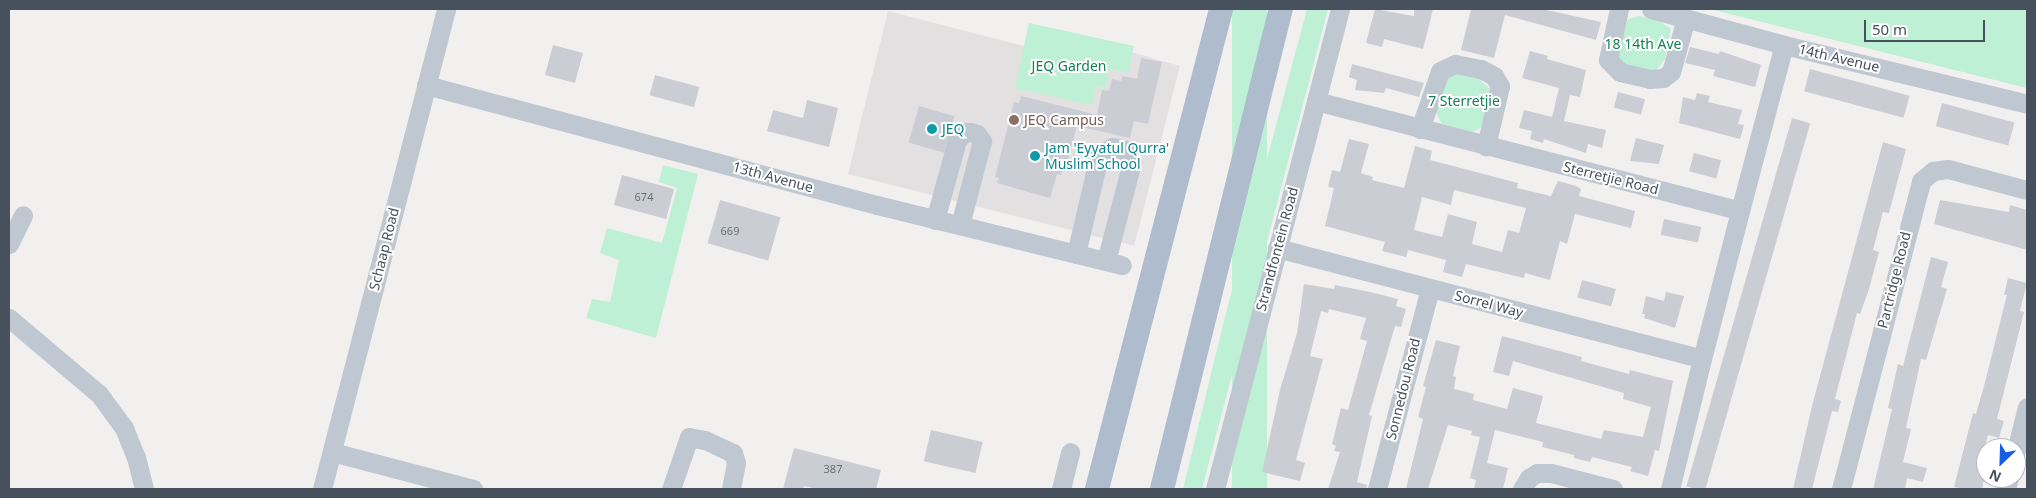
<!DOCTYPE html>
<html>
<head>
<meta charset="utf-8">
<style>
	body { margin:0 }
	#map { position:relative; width:2036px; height:498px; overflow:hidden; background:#f2efef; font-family:"Noto Sans",sans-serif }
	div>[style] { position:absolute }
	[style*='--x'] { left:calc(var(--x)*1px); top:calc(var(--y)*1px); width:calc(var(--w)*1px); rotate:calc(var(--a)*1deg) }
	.education>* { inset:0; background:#e3e0e1 }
	.green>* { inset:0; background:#bdf0d5; transform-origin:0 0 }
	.building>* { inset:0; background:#cbcdd5; transform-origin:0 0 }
	.minor>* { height:19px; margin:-9.5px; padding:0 9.5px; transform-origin:9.5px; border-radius:9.5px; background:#bfc8d1 }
	.major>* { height:24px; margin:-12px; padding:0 12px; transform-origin:12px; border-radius:12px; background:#aebcce }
	.dots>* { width:14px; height:14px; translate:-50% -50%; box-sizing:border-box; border:2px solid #fff; border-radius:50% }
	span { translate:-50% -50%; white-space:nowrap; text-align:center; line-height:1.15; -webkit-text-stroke:4px #fff; paint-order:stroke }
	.number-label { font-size:11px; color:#686f7b }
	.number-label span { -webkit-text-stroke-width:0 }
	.park-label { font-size:14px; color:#158054 }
	.street-label { font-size:14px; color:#47505d }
	.education-label { font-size:14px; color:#785e54 }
	.left { translate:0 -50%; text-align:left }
	.culture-label { font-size:14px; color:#0d838f }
	.frame { position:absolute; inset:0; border:10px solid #47505d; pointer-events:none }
	.north { position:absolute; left:1976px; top:438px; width:50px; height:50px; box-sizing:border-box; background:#fff; border:1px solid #b5b9be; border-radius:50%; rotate:204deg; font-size:14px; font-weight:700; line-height:20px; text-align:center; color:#47505d }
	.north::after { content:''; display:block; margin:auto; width:18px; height:22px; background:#155de5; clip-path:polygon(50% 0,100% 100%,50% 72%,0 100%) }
	.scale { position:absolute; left:1864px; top:20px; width:121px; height:22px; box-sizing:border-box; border:2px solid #47505d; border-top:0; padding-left:6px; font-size:15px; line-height:18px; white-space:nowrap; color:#47505d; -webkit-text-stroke:4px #fff; paint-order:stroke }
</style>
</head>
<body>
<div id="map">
	<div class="education">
		<i style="clip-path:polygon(888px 11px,1024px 46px,1029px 23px,1180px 66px,1134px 246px,848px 174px)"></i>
	</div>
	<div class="green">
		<i style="left:1232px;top:9px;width:35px;height:496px"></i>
		<i style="clip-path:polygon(1307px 9px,1328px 9px,1202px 489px,1183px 489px,1225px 317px)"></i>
		<i style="clip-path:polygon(1710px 9px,2027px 9px,2027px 88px)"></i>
		<i style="clip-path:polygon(1639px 16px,1659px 21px,1671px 29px,1665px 59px,1657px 70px,1650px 71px,1620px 63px,1616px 56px,1623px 27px,1629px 19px)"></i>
		<i style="clip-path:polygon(1029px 23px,1134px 46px,1128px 73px,1109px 69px,1105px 88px,1096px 86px,1092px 105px,1015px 88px)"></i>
		<i style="clip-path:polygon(1452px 72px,1476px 76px,1492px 91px,1485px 126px,1472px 132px,1442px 124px,1435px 111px,1442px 79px)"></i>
		<i style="clip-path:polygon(663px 165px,698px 174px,656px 338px,586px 318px,592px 299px,610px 302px,619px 260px,600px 253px,607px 228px,662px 243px,677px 188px,659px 182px)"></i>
	</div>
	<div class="building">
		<i style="clip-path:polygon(1375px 9px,1414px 16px,1414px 9px,1433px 9px,1423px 49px,1384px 39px,1382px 47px,1366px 43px)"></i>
		<i style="clip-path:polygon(1471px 9px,1542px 9px,1601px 22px,1596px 40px,1505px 15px,1494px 58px,1461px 50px)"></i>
		<i style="left:553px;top:45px;width:31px;height:31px;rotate:15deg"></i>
		<i style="clip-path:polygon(1690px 47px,1719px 54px,1720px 51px,1761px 65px,1755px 87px,1713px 76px,1715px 70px,1685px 63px)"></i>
		<i style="clip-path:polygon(1530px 51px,1548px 56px,1547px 59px,1586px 70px,1580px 97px,1570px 95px,1564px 121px,1606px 130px,1602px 148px,1588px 144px,1586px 153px,1544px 139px,1543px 143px,1530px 139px,1532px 131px,1519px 128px,1524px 110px,1552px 117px,1559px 88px,1522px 78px)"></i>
		<i style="clip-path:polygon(1141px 58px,1162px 62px,1148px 124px,1134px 121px,1130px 138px,1077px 126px,1066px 167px,1063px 166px,1061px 175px,1057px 174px,1050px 198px,997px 183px,999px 178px,995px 177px,1014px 102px,1019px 103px,1021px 96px,1097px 115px,1102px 90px,1109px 91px,1112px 79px,1121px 81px,1123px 76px,1137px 79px)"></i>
		<i style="clip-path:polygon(1352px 64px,1424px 83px,1419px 97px,1386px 88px,1384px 93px,1355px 90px,1357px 80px,1349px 77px)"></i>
		<i style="left:1810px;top:69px;width:103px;height:23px;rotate:15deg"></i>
		<i style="left:655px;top:75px;width:46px;height:21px;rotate:15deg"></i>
		<i style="left:1618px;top:92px;width:28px;height:16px;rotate:15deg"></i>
		<i style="clip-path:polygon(1697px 93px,1710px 96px,1708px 102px,1742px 110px,1738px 124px,1744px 125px,1740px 139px,1679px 123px,1683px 97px,1695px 100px)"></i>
		<i style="clip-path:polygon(807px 100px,838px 108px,829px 147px,767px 131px,773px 110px,803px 118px)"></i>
		<i style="left:1942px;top:103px;width:75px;height:24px;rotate:15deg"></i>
		<i style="left:919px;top:106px;width:37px;height:38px;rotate:16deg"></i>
		<i style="left:1792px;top:118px;width:19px;height:383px;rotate:16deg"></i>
		<i style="clip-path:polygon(1636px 138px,1664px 145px,1659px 164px,1630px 161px)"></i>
		<i style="clip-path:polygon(evenodd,1349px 139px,1369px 144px,1361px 173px,1373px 177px,1372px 180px,1404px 188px,1415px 146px,1432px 151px,1430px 160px,1518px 183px,1517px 188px,1551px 196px,1558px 181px,1576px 186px,1581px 189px,1579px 196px,1635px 211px,1631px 228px,1575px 214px,1567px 244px,1560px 241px,1550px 280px,1525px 273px,1524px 278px,1466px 264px,1462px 277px,1443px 272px,1446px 260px,1408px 250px,1406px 257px,1382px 251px,1385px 242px,1325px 226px,1334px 188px,1328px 187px,1332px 170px,1340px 172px,1349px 139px,1454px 190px,1526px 208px,1519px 233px,1508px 230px,1502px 252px,1472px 244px,1477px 222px,1448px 214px,1442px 237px,1414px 230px,1422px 197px,1451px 205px,1454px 190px)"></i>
		<i style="clip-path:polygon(1883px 142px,1906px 149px,1889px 213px,1883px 212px,1873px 250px,1879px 252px,1869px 289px,1860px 314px,1857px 313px,1835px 399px,1841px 401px,1838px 412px,1832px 411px,1812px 489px,1793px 489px,1812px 406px)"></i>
		<i style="left:1694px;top:153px;width:28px;height:19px;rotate:15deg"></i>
		<i style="left:622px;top:175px;width:54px;height:31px;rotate:15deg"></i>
		<i style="left:720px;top:200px;width:63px;height:45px;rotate:16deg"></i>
		<i style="clip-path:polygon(1940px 200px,2009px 212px,2010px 205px,2027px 210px,2027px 250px,1934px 224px)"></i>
		<i style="left:1664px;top:219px;width:38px;height:16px;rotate:12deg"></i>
		<i style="clip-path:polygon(1931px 257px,1948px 262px,1941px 287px,1947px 289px,1926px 360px,1921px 359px,1906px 428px,1911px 429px,1903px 462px,1927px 468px,1923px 482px,1907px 478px,1905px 489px,1873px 489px,1892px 409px,1888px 408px,1898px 364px,1903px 366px)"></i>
		<i style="clip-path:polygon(2008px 278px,2027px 283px,2020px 311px,2024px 312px,1997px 419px,2004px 421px,1999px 438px,1988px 435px,1978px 474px,1985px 476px,1982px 489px,1965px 489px,1954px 487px,1973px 413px,1976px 414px,1984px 386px,2007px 295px,2004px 295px)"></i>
		<i style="left:1582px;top:280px;width:35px;height:18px;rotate:15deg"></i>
		<i style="clip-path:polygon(1304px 284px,1334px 289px,1335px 285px,1370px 292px,1398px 299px,1396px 306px,1406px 309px,1401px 327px,1395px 326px,1369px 415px,1372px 416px,1357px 482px,1367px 485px,1366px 489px,1328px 489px,1340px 452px,1334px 451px,1336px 446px,1332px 444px,1341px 408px,1348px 410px,1367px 341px,1360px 339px,1366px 318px,1329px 309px,1328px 313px,1321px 311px,1310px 356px,1323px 359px,1296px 460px,1305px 463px,1300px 481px,1262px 472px,1280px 390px,1297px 333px)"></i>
		<i style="clip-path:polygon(1666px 292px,1684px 296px,1675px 328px,1644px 318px,1645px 314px,1642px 314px,1646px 296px,1664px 301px)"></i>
		<i style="clip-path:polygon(1502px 336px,1582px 357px,1581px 361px,1629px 374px,1630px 370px,1673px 381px,1659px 451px,1655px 450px,1648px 476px,1630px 471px,1632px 467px,1592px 457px,1590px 462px,1574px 458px,1574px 455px,1542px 447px,1543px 442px,1495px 430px,1487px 463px,1508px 468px,1503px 489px,1474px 489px,1476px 480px,1470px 478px,1480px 437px,1471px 435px,1472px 431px,1448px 425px,1428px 489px,1406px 489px,1423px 419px,1418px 417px,1426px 387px,1423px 386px,1436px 340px,1460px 346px,1453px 376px,1456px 377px,1454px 389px,1474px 394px,1473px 400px,1507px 409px,1513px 388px,1543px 396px,1536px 423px,1601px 439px,1604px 430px,1643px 437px,1651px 407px,1623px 399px,1624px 393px,1513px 361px,1509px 376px,1493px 372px)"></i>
		<i style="left:931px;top:430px;width:53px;height:32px;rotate:13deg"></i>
		<i style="clip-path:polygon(794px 448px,881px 470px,876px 489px,818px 489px,804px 486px,803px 489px,783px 489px)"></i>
	</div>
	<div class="minor">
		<i style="--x:1619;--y:9;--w:52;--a:102.2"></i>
		<i style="--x:1608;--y:60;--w:17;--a:45"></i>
		<i style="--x:1620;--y:72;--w:31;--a:13"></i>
		<i style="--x:1650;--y:79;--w:13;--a:-4"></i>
		<i style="--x:1663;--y:78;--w:10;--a:-37"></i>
		<i style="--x:1671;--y:72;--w:56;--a:-74.5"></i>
		<i style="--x:1651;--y:9;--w:138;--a:15.1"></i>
		<i style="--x:1784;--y:45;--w:250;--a:13.6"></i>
		<i style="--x:426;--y:85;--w:467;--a:14.9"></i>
		<i style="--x:877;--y:205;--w:252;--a:13.8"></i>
		<i style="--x:1316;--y:101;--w:438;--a:14.5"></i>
		<i style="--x:1740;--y:211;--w:172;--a:-75.2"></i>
		<i style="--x:1420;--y:129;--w:61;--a:-71"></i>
		<i style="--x:1440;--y:71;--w:17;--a:-25"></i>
		<i style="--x:1455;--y:64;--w:26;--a:11"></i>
		<i style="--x:1481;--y:69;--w:15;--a:28"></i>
		<i style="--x:1494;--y:76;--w:12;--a:59"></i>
		<i style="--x:1500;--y:86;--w:62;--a:103.1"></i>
		<i style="--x:935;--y:220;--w:83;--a:-74.6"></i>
		<i style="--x:957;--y:140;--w:11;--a:-45"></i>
		<i style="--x:965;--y:132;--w:6;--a:0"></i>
		<i style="--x:971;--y:132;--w:6;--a:18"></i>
		<i style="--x:977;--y:134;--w:9;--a:54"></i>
		<i style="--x:982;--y:141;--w:87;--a:104.7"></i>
		<i style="--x:9;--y:244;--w:32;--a:-64"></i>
		<i style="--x:1277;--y:248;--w:439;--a:14.6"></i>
		<i style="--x:1702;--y:359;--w:134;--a:103.8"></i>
		<i style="--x:1076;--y:254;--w:101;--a:-76.8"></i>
		<i style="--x:1099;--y:156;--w:16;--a:-35"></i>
		<i style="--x:1112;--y:147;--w:14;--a:12"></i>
		<i style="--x:1126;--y:150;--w:13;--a:63"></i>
		<i style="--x:1132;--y:162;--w:102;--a:104.7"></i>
		<i style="--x:9;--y:318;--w:118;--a:40.2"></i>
		<i style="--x:99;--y:394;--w:42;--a:53.7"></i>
		<i style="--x:124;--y:428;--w:31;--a:68"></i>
		<i style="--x:136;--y:457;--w:33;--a:76"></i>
		<i style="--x:1702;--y:359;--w:153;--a:-75.6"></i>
		<i style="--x:2016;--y:451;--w:45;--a:-76"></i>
		<i style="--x:332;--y:452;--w:146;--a:14.7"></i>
		<i style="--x:322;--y:489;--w:496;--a:-75.5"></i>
		<i style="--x:671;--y:489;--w:55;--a:-70.9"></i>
		<i style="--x:689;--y:437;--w:16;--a:11"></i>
		<i style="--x:705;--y:440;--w:31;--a:25"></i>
		<i style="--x:733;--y:453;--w:10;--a:73"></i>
		<i style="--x:736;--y:463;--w:26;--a:101"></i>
		<i style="--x:1061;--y:489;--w:38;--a:-76"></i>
		<i style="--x:1215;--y:489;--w:496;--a:-75.4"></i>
		<i style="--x:1377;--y:489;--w:207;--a:-75.2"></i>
		<i style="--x:1522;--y:489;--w:13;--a:-58"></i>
		<i style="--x:1529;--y:478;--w:9;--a:-32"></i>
		<i style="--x:1537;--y:473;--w:14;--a:0"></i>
		<i style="--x:1551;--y:473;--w:64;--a:14.5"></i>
		<i style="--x:1841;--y:489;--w:318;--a:-75.4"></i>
		<i style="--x:1921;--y:181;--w:16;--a:-40"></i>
		<i style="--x:1933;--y:171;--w:15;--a:-8"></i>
		<i style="--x:1948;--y:169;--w:82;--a:14.9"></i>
		<i style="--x:2006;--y:489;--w:11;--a:-75"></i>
	</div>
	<div class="major">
		<i style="--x:1097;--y:489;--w:496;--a:-75.5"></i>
		<i style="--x:1162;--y:489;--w:495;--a:-76.1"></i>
	</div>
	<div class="dots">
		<i style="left:1014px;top:120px;background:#8d6e63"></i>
		<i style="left:932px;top:129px;background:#0f9aa8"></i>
		<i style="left:1035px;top:156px;background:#0f9aa8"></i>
	</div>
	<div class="number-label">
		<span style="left:644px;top:197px">674</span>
		<span style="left:730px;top:231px">669</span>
		<span style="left:833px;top:469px">387</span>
	</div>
	<div class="park-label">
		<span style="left:1643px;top:44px">18 14th Ave</span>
		<span style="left:1069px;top:66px">JEQ Garden</span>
		<span style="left:1464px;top:101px">7 Sterretjie</span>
	</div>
	<div class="street-label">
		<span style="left:1839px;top:58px;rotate:13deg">14th Avenue</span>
		<span style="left:773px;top:177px;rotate:15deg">13th Avenue</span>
		<span style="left:1611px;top:178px;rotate:14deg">Sterretjie Road</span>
		<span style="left:384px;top:249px;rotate:-76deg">Schaap Road</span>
		<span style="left:1277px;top:249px;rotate:-75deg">Strandfontein Road</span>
		<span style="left:1894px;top:280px;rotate:-76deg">Partridge Road</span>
		<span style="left:1489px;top:304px;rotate:15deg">Sorrel Way</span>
		<span style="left:1403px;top:389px;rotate:-76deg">Sonnedou Road</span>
	</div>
	<div class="education-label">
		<span class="left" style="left:1024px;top:120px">JEQ Campus</span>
	</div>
	<div class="culture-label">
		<span class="left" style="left:942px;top:129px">JEQ</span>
		<span class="left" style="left:1045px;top:156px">Jam 'Eyyatul Qurra'<br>Muslim School</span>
	</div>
	<div class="frame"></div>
	<div class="north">N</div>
	<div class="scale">50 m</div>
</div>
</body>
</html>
